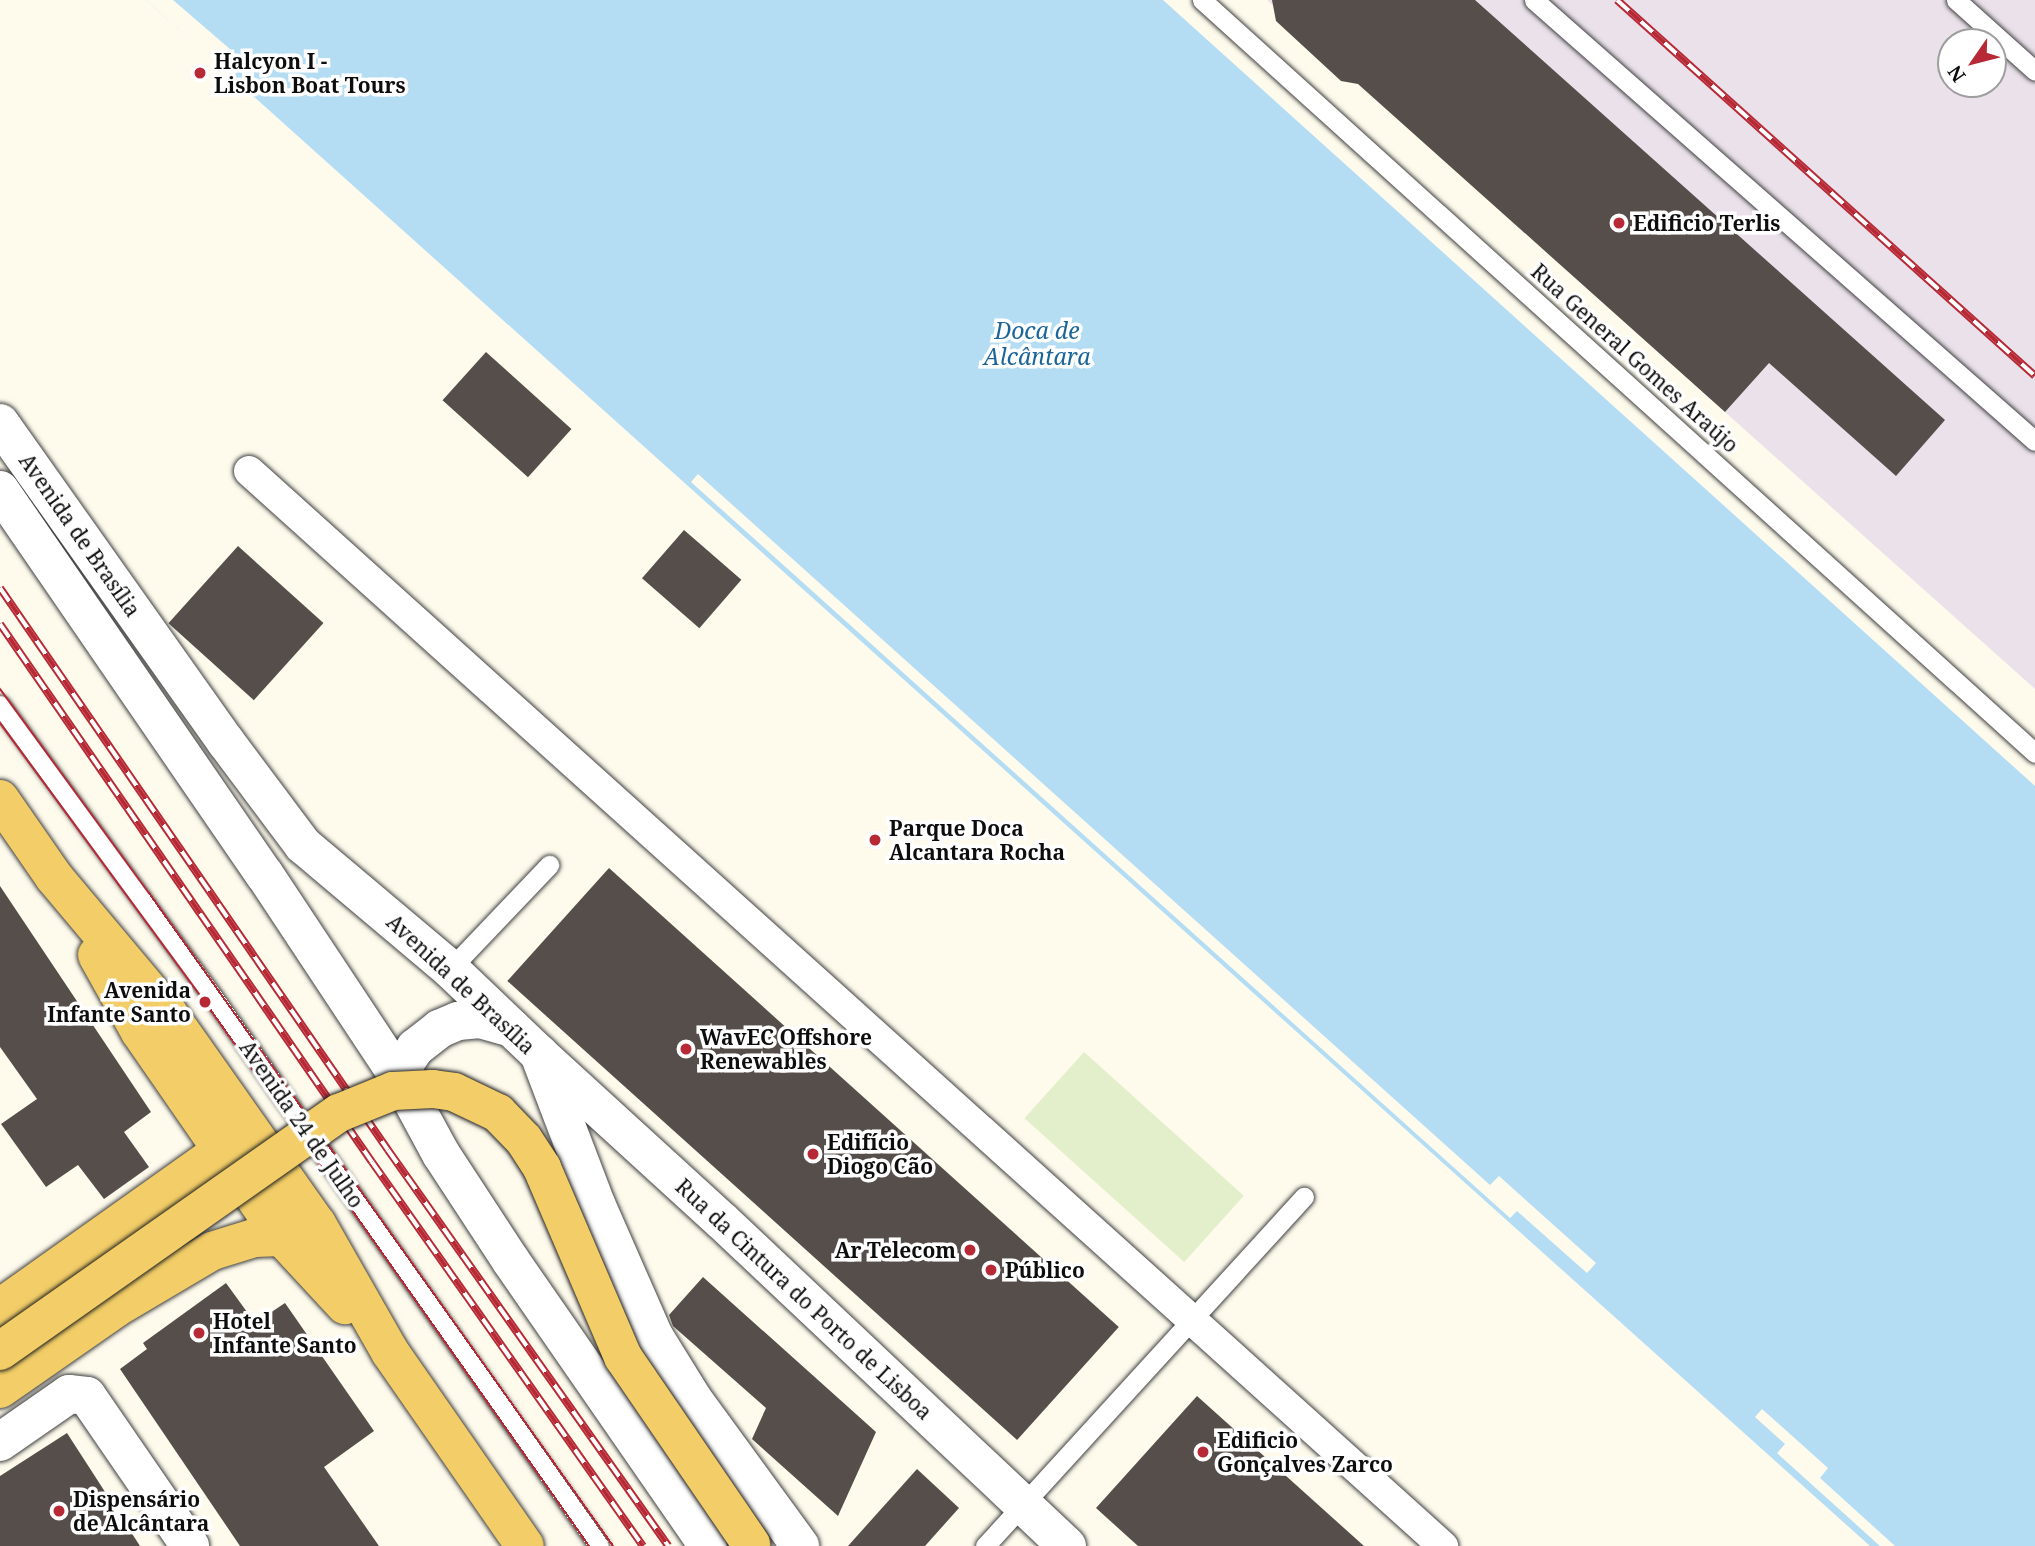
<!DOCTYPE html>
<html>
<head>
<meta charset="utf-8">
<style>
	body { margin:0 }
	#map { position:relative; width:2035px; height:1546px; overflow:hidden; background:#fefbed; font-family:"Noto Serif",serif }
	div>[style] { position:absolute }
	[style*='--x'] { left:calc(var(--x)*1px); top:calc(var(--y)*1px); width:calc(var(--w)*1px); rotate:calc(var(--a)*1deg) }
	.industrial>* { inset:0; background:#eae1eb }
	.pitch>* { inset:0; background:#e3efca; transform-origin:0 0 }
	.water>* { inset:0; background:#b4ddf4 }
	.pier>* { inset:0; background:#fefbed }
	.building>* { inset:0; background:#554e4a; transform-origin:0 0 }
	.roads { filter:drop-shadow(0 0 2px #404040) drop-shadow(0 0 2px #404040) }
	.service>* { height:19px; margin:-9.5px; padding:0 9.5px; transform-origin:9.5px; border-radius:9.5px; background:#fff }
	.pedestrian>* { height:30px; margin:-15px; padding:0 15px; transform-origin:15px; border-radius:15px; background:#fff }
	.minor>* { height:38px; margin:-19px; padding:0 19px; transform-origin:19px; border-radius:19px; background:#fff }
	.tertiary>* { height:38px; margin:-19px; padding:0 19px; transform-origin:19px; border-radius:19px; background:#fff }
	.primary>* { height:38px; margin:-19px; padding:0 19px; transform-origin:19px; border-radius:19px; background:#f3ce68 }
	.tram>* { height:2px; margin:-1px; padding:0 1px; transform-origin:1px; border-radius:1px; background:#b72a35 }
	.rail>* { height:8px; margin-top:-4px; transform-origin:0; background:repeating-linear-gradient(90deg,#fff 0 16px,#b72a35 0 32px); box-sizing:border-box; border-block:2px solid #b72a35 }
	.bridges { filter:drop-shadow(0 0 2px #1e1e1e) drop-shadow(0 0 2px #1e1e1e) }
	.primary-bridge>* { height:38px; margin:-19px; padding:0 19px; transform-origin:19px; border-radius:19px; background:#f3ce68 }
	.dots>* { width:19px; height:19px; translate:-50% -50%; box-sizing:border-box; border:4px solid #fff; border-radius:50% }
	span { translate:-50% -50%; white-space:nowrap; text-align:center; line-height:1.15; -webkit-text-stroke:7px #fff; paint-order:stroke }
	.poi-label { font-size:21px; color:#0d0d0d; font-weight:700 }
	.left { translate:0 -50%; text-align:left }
	.right { translate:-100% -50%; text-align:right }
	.street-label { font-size:21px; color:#0d0d0d }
	.water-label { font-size:23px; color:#1b6599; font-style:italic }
	.north { position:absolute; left:1937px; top:28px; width:70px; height:70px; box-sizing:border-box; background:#fff; border:2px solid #9e9e9e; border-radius:50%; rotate:235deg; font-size:19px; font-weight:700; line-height:28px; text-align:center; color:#0d0d0d }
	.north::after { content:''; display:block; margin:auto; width:24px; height:32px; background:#b72a35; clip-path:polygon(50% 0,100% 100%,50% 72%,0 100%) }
</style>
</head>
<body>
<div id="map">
	<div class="industrial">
		<i style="clip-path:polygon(evenodd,1267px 0,2035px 0,2035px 689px,1725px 412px,1267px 0,1951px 42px,1993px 42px,1993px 84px,1951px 84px,1951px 42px)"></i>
	</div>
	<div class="pitch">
		<i style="left:1084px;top:1052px;width:215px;height:89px;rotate:42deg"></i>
	</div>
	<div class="water">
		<i style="clip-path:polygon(146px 0,1163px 0,2035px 786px,2035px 1546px,1870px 1546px)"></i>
	</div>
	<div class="pier">
		<i style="clip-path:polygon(146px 0,173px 0,245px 62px,232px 78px)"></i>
		<i style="clip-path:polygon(698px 474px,1490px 1185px,1499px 1176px,1596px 1263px,1587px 1273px,1517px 1211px,1510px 1218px,691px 482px)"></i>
		<i style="clip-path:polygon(1762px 1409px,1828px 1468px,1820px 1478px,1895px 1546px,1880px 1546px,1777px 1453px,1785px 1444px,1755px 1417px)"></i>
	</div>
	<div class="building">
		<i style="clip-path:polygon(1272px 0,1475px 0,1945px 420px,1896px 476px,1769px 363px,1725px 412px,1358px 84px,1341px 81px,1276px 21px)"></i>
		<i style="left:486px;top:352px;width:115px;height:65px;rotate:42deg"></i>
		<i style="left:684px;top:530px;width:76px;height:64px;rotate:41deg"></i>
		<i style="left:238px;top:546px;width:115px;height:104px;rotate:42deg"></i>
		<i style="left:609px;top:868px;width:686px;height:152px;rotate:42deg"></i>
		<i style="clip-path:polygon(0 886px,151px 1112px,124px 1132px,149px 1167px,104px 1199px,78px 1165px,46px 1187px,1px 1124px,37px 1099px,0 1047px)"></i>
		<i style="clip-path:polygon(703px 1277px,876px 1432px,838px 1516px,752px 1439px,766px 1408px,673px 1326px,669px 1315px)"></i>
		<i style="clip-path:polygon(226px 1283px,255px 1323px,285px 1303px,374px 1431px,324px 1467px,379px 1546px,240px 1546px,120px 1369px,147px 1349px,143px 1343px)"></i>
		<i style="clip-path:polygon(1197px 1396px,1364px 1546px,1138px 1546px,1096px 1508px)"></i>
		<i style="clip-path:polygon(67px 1433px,140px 1546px,0 1546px,0 1476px)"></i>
		<i style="clip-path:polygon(917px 1469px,959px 1508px,925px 1546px,848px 1546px)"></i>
	</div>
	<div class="roads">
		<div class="service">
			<i style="--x:1202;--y:0;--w:1123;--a:42.11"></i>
			<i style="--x:1534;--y:0;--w:667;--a:41.36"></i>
			<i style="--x:1956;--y:0;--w:106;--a:41.9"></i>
			<i style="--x:0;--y:705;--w:361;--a:53.9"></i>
			<i style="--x:213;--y:997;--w:671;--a:54.89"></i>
			<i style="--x:450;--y:969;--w:144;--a:-46.4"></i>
			<i style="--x:985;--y:1546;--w:473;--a:-47.6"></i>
		</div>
		<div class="pedestrian">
			<i style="--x:249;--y:471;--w:1607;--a:42"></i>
		</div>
		<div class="minor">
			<i style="--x:539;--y:1054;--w:248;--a:42.4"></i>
			<i style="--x:722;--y:1221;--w:474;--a:43.3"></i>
			<i style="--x:0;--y:1442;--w:84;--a:-34.8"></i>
			<i style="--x:69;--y:1394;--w:18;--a:6"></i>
			<i style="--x:87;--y:1396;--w:182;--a:55.5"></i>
		</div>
		<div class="tertiary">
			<i style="--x:0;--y:423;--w:391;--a:54.7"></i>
			<i style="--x:226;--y:742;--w:129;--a:53.2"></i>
			<i style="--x:303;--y:845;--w:192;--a:40.1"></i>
			<i style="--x:450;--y:969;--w:123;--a:43.7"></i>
			<i style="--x:539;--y:1054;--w:160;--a:69.2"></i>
			<i style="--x:596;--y:1204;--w:144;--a:66.3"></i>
			<i style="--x:654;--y:1336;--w:74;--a:58.2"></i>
			<i style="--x:693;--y:1399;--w:182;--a:53.9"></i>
			<i style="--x:0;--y:490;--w:467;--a:55.5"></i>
			<i style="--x:265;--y:875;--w:248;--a:56.5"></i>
			<i style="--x:402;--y:1082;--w:82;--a:61.6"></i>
			<i style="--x:441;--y:1154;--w:128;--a:56.8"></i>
			<i style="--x:511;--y:1261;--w:346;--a:55.3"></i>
			<i style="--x:402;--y:1082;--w:20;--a:-79"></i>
			<i style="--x:406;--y:1062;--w:17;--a:-57"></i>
			<i style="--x:415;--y:1048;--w:31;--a:-38"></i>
			<i style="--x:439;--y:1029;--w:21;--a:-23"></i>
			<i style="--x:458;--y:1021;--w:22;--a:-5"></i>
			<i style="--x:480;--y:1019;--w:33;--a:16"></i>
		</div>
		<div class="primary">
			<i style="--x:0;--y:799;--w:95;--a:55.3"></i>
			<i style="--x:54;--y:877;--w:177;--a:50"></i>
			<i style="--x:168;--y:1013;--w:258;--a:54.8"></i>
			<i style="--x:317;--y:1224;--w:147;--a:60.3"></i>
			<i style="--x:390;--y:1352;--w:236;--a:55.2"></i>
			<i style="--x:97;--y:955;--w:88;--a:60.8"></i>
			<i style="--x:140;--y:1032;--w:249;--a:55.3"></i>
			<i style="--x:282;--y:1237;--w:93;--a:47.2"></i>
			<i style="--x:0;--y:1308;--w:272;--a:-35.4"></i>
			<i style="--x:222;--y:1150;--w:12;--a:14"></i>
			<i style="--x:234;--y:1153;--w:14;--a:45"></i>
			<i style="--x:0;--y:1389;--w:141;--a:-34.9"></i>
			<i style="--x:116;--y:1308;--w:112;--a:-30.7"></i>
			<i style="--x:212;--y:1251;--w:44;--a:-17.2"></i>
			<i style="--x:254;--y:1238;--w:28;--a:-2"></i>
		</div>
	</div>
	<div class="tram">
		<i style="--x:0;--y:689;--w:253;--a:53.9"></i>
		<i style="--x:149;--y:893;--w:801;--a:54.6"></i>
		<i style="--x:0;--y:723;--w:346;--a:53.7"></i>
		<i style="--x:205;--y:1002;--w:666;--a:54.78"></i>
	</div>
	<div class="rail">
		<i style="--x:1617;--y:0;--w:562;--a:41.97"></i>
		<i style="--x:0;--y:588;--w:683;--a:55.38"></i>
		<i style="--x:388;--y:1150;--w:485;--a:54.7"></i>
		<i style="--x:0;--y:624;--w:654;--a:55.34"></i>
		<i style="--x:372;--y:1162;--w:470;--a:54.8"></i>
	</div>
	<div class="bridges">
		<div class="primary-bridge">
			<i style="--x:0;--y:1351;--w:414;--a:-35.1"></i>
			<i style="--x:339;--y:1113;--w:58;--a:-22.2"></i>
			<i style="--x:393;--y:1091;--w:40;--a:-2.9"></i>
			<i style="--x:433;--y:1089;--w:21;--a:8"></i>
			<i style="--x:454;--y:1092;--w:49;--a:25.5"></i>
			<i style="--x:498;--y:1113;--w:37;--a:46"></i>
			<i style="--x:524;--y:1140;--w:33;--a:57"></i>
			<i style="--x:542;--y:1168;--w:206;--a:66.8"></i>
			<i style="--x:623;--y:1357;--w:227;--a:55.6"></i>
		</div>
	</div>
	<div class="dots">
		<i style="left:200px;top:73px;background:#b72a35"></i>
		<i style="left:1619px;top:223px;background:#b72a35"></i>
		<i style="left:875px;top:840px;background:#b72a35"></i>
		<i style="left:205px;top:1002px;background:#b72a35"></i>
		<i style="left:686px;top:1049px;background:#b72a35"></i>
		<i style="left:813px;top:1154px;background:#b72a35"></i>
		<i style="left:970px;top:1250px;background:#b72a35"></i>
		<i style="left:991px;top:1270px;background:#b72a35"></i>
		<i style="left:199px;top:1333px;background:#b72a35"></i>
		<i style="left:1203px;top:1452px;background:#b72a35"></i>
		<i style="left:59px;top:1511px;background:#b72a35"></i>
	</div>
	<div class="poi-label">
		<span class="left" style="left:214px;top:73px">Halcyon I -<br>Lisbon Boat Tours</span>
		<span class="left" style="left:1633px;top:223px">Edificio Terlis</span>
		<span class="left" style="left:889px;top:840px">Parque Doca<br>Alcantara Rocha</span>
		<span class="right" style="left:191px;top:1002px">Avenida<br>Infante Santo</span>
		<span class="left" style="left:700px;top:1049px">WavEC Offshore<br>Renewables</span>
		<span class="left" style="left:827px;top:1154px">Edifício<br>Diogo Cão</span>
		<span class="right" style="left:956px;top:1250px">Ar Telecom</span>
		<span class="left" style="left:1005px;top:1270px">Público</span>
		<span class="left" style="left:213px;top:1333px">Hotel<br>Infante Santo</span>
		<span class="left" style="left:1217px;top:1452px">Edificio<br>Gonçalves Zarco</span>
		<span class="left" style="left:73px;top:1511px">Dispensário<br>de Alcântara</span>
	</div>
	<div class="street-label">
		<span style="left:1635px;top:358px;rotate:42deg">Rua General Gomes Araújo</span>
		<span style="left:80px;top:535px;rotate:55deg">Avenida de Brasília</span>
		<span style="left:461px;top:984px;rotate:43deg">Avenida de Brasília</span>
		<span style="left:302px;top:1124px;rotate:55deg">Avenida 24 de Julho</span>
		<span style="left:804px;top:1299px;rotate:43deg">Rua da Cintura do Porto de Lisboa</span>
	</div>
	<div class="water-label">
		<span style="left:1037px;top:343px">Doca de<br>Alcântara</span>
	</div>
	<div class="north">N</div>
</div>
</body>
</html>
